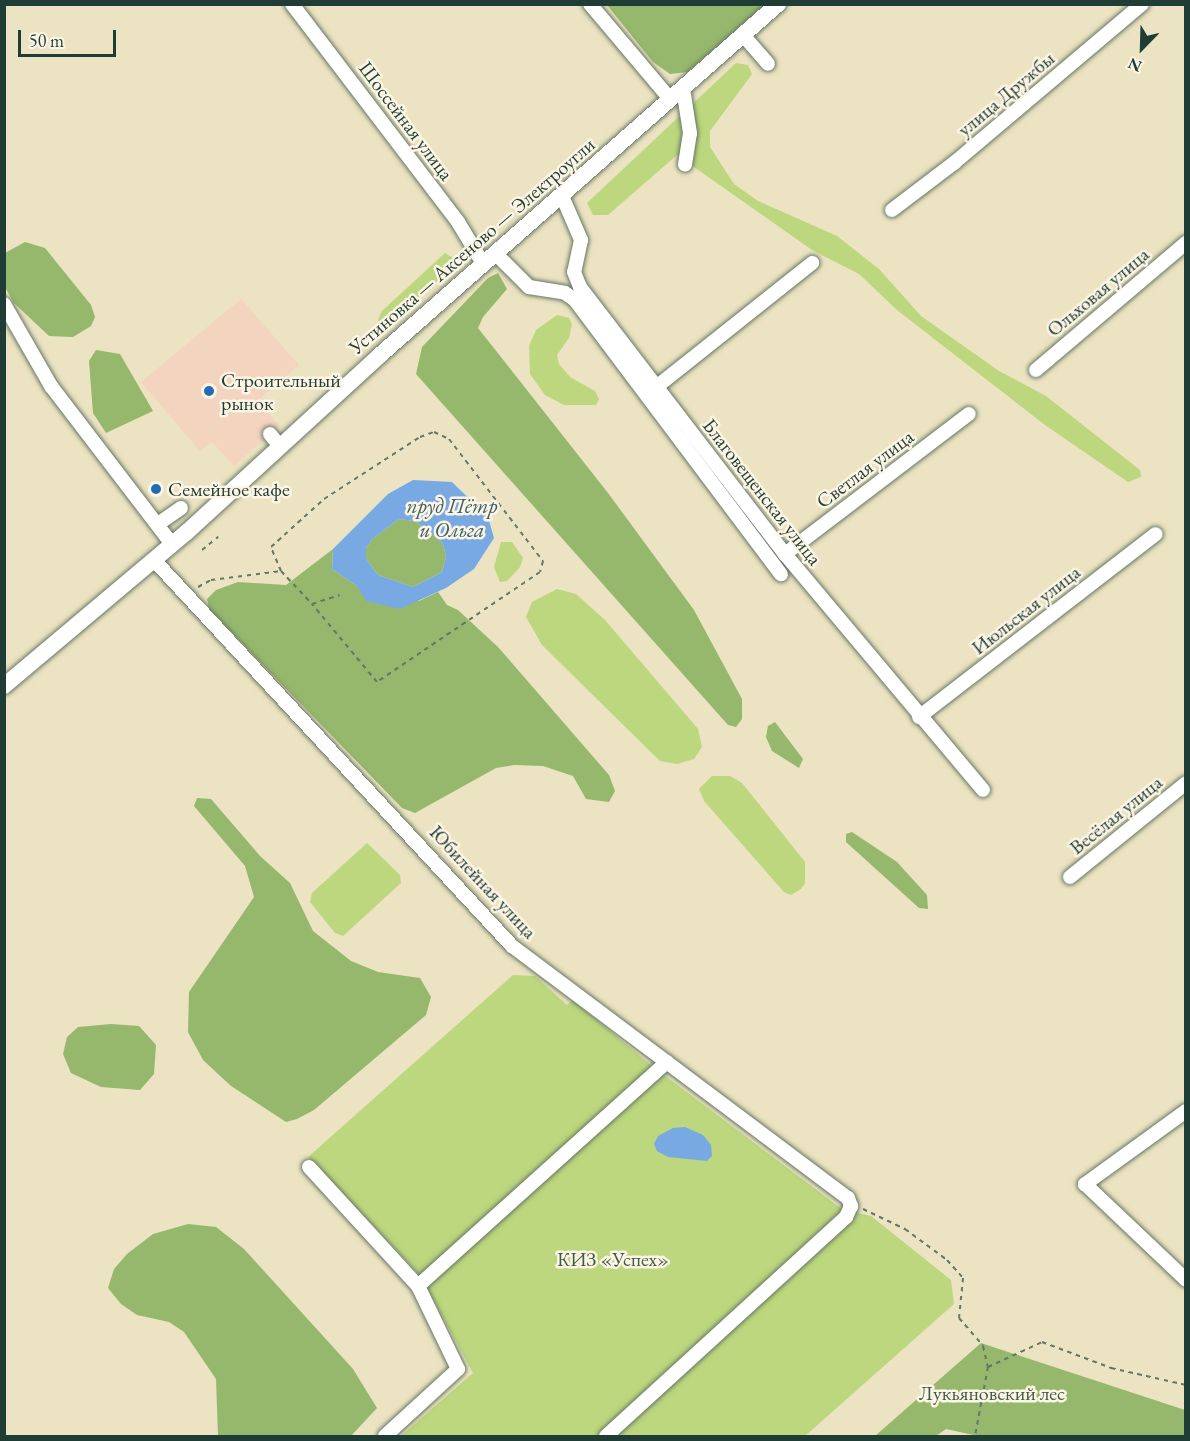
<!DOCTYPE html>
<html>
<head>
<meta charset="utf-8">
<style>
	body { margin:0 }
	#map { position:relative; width:1190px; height:1441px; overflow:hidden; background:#ebe3c1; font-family:"EB Garamond",serif }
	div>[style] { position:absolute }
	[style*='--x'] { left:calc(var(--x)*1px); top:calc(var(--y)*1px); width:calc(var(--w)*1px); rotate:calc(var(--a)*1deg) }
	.built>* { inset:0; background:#f3d4bf }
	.green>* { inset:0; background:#bcd77d }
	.forest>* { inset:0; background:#95b86c }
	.water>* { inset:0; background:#78a9e3 }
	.path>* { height:2px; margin-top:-1px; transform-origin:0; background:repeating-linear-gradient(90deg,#667765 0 4.5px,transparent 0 9px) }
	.roads { filter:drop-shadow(0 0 2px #667765) drop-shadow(0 0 2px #667765) }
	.minor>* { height:14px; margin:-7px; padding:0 7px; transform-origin:7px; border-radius:7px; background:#fff }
	.major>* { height:16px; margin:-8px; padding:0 8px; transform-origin:8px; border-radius:8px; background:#fff }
	.dots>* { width:16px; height:16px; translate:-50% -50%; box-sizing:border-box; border:3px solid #fcf5e5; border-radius:50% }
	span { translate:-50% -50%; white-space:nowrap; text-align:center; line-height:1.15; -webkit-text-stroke:5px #fcf5e5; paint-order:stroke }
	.street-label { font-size:20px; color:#1f3d34 }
	.poi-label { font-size:20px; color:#1f3d34 }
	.left { translate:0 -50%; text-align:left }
	.park-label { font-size:20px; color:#3e5c43 }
	.water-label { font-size:21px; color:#3a5d69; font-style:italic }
	.frame { position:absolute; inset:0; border:6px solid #1f3d34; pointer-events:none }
	.north { position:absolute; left:1112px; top:18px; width:60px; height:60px; -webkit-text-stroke:4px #fcf5e5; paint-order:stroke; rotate:203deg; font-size:16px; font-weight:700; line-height:24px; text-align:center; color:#1f3d34 }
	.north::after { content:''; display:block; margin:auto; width:21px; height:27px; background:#1f3d34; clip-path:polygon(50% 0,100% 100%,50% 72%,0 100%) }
	.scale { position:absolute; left:18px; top:30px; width:98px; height:27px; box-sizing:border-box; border:3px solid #1f3d34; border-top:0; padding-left:8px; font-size:18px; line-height:21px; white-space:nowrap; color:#1f3d34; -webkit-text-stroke:4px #fcf5e5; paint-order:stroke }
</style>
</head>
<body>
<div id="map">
	<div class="built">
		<i style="clip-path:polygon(241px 299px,299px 365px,257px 401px,280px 426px,234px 466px,212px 442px,200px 451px,141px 382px)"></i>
	</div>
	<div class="green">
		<i style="clip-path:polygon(736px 63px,748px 65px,752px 74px,710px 131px,710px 147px,734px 184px,758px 201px,837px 236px,879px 269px,921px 316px,999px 371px,1046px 396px,1140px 470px,1141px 477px,1128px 482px,1045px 425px,897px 310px,859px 274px,812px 250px,677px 155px,608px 215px,593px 215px,587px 203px)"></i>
		<i style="clip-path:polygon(445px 253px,453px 258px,449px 271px,386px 326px,381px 324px,378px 320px,382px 311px)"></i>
		<i style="clip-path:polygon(557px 315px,569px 318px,572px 324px,569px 338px,557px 355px,559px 364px,570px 377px,595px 391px,599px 399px,596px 405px,564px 405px,545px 395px,530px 374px,529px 346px,536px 330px)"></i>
		<i style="clip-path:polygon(501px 542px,512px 542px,523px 558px,520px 567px,507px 581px,500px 582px,494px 567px)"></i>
		<i style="clip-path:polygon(557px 589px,576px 594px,605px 620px,698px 729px,702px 747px,694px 759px,677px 764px,660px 761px,542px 645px,526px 617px,532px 602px)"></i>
		<i style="clip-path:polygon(712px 776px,730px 776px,742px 783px,805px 862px,805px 883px,801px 889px,791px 895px,784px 892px,704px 801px,699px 789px)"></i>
		<i style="clip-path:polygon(367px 843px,400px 875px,401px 883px,343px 936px,335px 933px,310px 902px,312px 893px)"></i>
		<i style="clip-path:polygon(513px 975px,535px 976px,567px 1005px,573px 1000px,652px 1066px,842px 1209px,871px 1216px,951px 1280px,954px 1304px,805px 1436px,401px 1436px,473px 1373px,420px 1275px,308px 1157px)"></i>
	</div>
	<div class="forest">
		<i style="clip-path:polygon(607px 5px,765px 5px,688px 72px,670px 74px,653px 62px)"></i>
		<i style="clip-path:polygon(25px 242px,45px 248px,91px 305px,95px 317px,91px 326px,73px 337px,49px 336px,14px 303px,5px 287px,5px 253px)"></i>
		<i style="clip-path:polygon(498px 273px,507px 289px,483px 317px,478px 328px,608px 493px,694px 610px,742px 699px,742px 719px,736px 727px,728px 725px,416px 374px,422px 347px,488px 278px)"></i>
		<i style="clip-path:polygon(96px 350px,120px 354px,153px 411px,106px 433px,93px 413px,89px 361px)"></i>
		<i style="clip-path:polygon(399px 519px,414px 521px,426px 528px,443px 544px,446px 557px,442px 572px,413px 587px,378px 575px,366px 559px,366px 548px,372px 539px)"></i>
		<i style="clip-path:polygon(333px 549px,332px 569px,357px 586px,419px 601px,438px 592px,447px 605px,458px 610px,498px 647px,609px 775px,615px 791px,609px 802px,586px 799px,573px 776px,543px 766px,514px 765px,496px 768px,415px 813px,402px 808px,209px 609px,207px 599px,216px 590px,238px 582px,286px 585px)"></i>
		<i style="clip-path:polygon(775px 722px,803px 759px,799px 768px,772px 751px,766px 737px,768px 726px)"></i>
		<i style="clip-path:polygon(197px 798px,211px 799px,260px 856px,290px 883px,313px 931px,351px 961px,378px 972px,420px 978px,431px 997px,426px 1015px,314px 1110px,297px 1119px,286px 1122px,231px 1086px,203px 1060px,188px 1032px,189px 992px,254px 897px,245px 866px,194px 806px)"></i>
		<i style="clip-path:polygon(852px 832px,897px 862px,927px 895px,928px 909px,919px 908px,846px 842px,846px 834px)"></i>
		<i style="clip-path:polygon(111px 1024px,139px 1026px,156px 1045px,154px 1074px,140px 1090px,101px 1087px,71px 1073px,63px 1054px,67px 1037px,78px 1027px)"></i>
		<i style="clip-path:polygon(188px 1224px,216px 1227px,244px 1249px,353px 1369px,377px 1408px,351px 1436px,218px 1436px,216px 1379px,184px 1332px,169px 1322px,137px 1315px,121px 1304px,108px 1288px,114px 1269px,127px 1254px,153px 1234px)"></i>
		<i style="clip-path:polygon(981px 1343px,1185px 1410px,1185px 1436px,978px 1436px,946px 1429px,936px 1436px,875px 1436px)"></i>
	</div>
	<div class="water">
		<i style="clip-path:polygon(evenodd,413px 480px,452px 482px,488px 517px,494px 538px,474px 569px,446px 588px,400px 609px,366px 601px,357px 586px,332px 569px,333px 549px,388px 494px,413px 480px,399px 519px,414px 521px,426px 528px,443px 544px,446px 557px,442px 572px,413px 587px,378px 575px,366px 559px,366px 548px,372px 539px,399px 519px)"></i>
		<i style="clip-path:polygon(685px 1127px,703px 1135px,711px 1145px,712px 1156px,707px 1161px,668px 1157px,657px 1151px,654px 1144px,658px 1136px,673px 1128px)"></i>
	</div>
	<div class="path">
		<i style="--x:202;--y:550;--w:21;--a:-39"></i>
		<i style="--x:281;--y:571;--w:26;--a:-113"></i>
		<i style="--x:271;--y:547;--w:72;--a:-42.2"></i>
		<i style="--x:324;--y:499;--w:114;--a:-32.9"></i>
		<i style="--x:420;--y:437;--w:15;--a:-20"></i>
		<i style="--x:434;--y:432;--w:17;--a:25"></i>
		<i style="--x:449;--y:439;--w:154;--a:52.4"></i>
		<i style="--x:543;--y:561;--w:11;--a:105"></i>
		<i style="--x:540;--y:572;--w:197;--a:146"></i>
		<i style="--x:377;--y:682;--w:102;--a:-129.8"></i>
		<i style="--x:198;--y:587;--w:15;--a:-28"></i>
		<i style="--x:211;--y:580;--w:71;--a:-7.3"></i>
		<i style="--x:281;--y:571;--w:45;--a:46.8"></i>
		<i style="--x:312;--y:604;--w:29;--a:-18"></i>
		<i style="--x:863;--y:1209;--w:47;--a:25.5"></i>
		<i style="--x:905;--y:1229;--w:52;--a:36.4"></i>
		<i style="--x:947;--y:1260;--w:24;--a:48"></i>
		<i style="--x:963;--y:1278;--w:40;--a:95.7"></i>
		<i style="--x:959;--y:1318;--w:37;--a:49"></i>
		<i style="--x:983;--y:1346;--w:22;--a:77"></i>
		<i style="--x:988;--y:1367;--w:70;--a:100.7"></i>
		<i style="--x:988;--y:1367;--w:60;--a:-24.8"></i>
		<i style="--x:1042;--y:1342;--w:74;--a:20.6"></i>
		<i style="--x:1111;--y:1368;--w:77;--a:12.8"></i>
	</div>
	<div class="roads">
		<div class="minor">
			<i style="--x:292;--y:4;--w:274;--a:52.7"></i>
			<i style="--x:458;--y:222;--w:50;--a:58.8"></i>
			<i style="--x:590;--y:4;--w:124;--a:49.9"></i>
			<i style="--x:743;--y:35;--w:38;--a:49"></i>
			<i style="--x:683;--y:88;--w:46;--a:81.2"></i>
			<i style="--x:690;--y:133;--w:32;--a:99"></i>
			<i style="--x:562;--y:196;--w:48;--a:66.6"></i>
			<i style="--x:581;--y:240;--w:33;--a:102"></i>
			<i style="--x:574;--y:272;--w:16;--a:68"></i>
			<i style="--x:580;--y:287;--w:337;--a:52.5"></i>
			<i style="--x:785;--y:554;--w:308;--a:50"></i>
			<i style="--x:892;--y:210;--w:78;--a:-37.2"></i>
			<i style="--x:954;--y:163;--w:246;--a:-40.2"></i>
			<i style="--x:496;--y:254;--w:47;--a:45"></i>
			<i style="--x:529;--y:287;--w:36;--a:9"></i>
			<i style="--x:565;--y:293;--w:12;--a:35"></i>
			<i style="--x:575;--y:300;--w:343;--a:53.1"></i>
			<i style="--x:4;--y:304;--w:95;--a:60.2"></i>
			<i style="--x:51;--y:386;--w:199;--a:52.6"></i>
			<i style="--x:1036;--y:370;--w:197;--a:-40.3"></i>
			<i style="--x:655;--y:388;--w:201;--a:-38.5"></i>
			<i style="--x:270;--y:434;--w:14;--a:51"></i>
			<i style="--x:158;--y:524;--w:28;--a:-35"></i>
			<i style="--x:785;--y:554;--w:231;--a:-37.3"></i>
			<i style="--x:154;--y:560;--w:526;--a:47.16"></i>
			<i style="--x:512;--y:946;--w:420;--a:36.9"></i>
			<i style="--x:848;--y:1198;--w:9;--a:69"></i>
			<i style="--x:851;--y:1206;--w:12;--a:114"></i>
			<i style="--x:846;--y:1217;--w:325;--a:137.6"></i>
			<i style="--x:919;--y:717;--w:299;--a:-37.7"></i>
			<i style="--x:1070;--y:877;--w:149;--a:-39"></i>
			<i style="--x:1186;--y:1111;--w:125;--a:144.1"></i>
			<i style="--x:1085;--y:1184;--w:139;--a:43.5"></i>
			<i style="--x:309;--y:1167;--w:161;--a:47.5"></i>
			<i style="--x:418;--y:1286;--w:335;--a:-42"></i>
			<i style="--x:385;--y:1436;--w:99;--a:-42.5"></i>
			<i style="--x:458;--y:1369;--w:92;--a:-115.7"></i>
		</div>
		<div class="major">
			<i style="--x:4;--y:686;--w:239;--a:-40.1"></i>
			<i style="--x:187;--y:532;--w:262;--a:-42.5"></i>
			<i style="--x:380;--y:355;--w:531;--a:-41.41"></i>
		</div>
	</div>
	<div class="dots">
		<i style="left:209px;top:391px;background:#1f6fb2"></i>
		<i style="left:156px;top:489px;background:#1f6fb2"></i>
	</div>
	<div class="street-label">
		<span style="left:1006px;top:94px;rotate:-40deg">улица Дружбы</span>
		<span style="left:406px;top:121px;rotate:53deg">Шоссейная улица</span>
		<span style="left:472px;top:246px;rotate:-41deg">Устиновка — Аксеново — Электроугли</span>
		<span style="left:1098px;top:292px;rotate:-40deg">Ольховая улица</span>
		<span style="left:865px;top:469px;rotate:-37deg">Светлая улица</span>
		<span style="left:762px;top:492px;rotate:52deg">Благовещенская улица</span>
		<span style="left:1026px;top:610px;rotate:-38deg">Июльская улица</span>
		<span style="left:1116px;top:815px;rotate:-39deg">Весёлая улица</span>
		<span style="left:483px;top:882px;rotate:47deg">Юбилейная улица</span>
	</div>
	<div class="poi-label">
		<span class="left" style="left:221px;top:392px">Строительный<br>рынок</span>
		<span class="left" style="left:168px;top:489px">Семейное кафе</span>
	</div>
	<div class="park-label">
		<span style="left:613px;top:1259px">КИЗ «Успех»</span>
		<span style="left:992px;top:1393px">Лукьяновский лес</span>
	</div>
	<div class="water-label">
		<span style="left:452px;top:518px">пруд Пётр<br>и Ольга</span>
	</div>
	<div class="frame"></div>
	<div class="north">N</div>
	<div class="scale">50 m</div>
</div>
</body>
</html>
